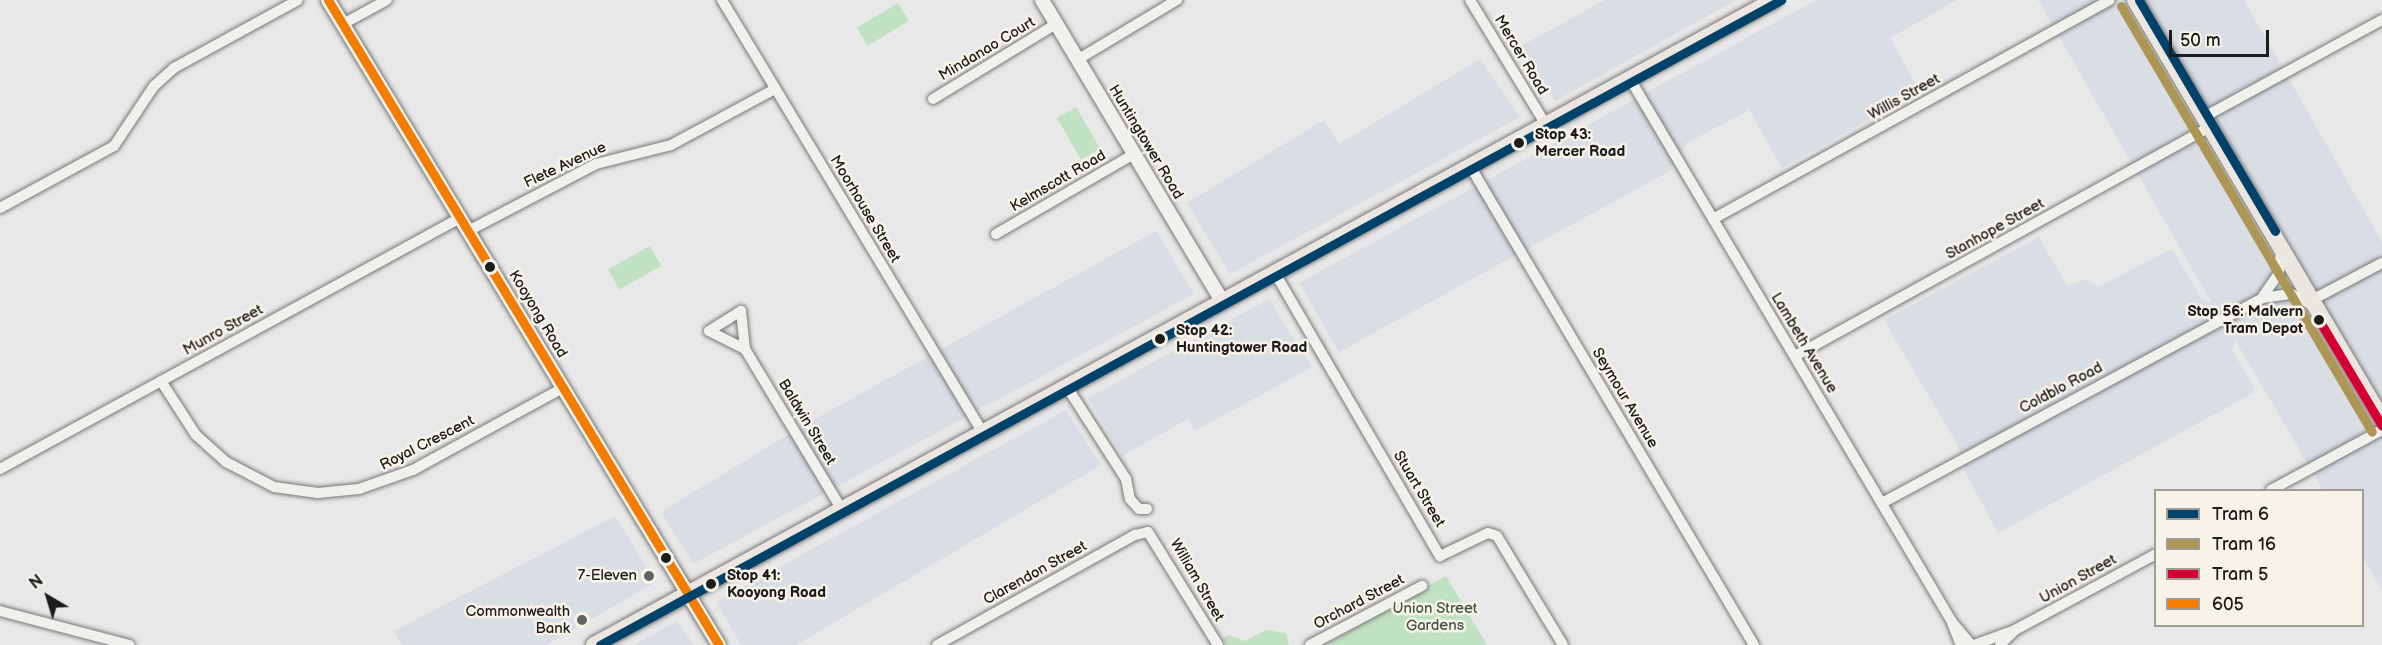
<!DOCTYPE html>
<html>
<head>
<meta charset="utf-8">
<style>
	body { margin:0 }
	#map { position:relative; width:2382px; height:645px; overflow:hidden; background:#e8e8e8; font-family:"Balsamiq Sans",sans-serif }
	div>[style] { position:absolute }
	[style*='--x'] { left:calc(var(--x)*1px); top:calc(var(--y)*1px); width:calc(var(--w)*1px); rotate:calc(var(--a)*1deg) }
	.built>* { inset:0; background:#d9dee5 }
	.green>* { inset:0; background:#c0e2c3; transform-origin:0 0 }
	.roads { filter:drop-shadow(0 0 2px #787878) drop-shadow(0 0 2px #787878) }
	.minor>* { height:10px; margin:-5px; padding:0 5px; transform-origin:5px; border-radius:5px; background:#f0f0ec }
	.tertiary>* { height:14px; margin:-7px; padding:0 7px; transform-origin:7px; border-radius:7px; background:#f0f0ec }
	.primary>* { height:16px; margin:-8px; padding:0 8px; transform-origin:8px; border-radius:8px; background:#ebe6df }
	.bus-1>* { height:9px; margin:-4.5px; padding:0 4.5px; transform-origin:4.5px; border-radius:4.5px; background:#f47d01 }
	.tram-1>* { height:9px; margin:-4.5px; padding:0 4.5px; transform-origin:4.5px; border-radius:4.5px; background:#01426a }
	.tram-2>* { height:9px; margin:-4.5px; padding:0 4.5px; transform-origin:4.5px; border-radius:4.5px; background:#ad9654 }
	.tram-3>* { height:9px; margin:-4.5px; padding:0 4.5px; transform-origin:4.5px; border-radius:4.5px; background:#d50032 }
	.dots>* { width:16px; height:16px; translate:-50% -50%; box-sizing:border-box; border:3px solid #f7f3e8; border-radius:50% }
	span { translate:-50% -50%; white-space:nowrap; text-align:center; line-height:1.15; -webkit-text-stroke:5px #f7f3e8; paint-order:stroke }
	.street-label { font-size:15px; color:#1c1c1c }
	.stop-label { font-size:15px; color:#1c1c1c; font-weight:700 }
	.left { translate:0 -50%; text-align:left }
	.right { translate:-100% -50%; text-align:right }
	.poi-label { font-size:15px; color:#1c1c1c }
	.park-label { font-size:15px; color:#445645 }
	.legend { position:absolute; left:2154px; top:489px; width:210px; height:138px; box-sizing:border-box; background:#f7f3e8; border:2px solid #9f9d96; margin:0; padding:8px 10px; list-style:none; font-size:18px; color:#1c1c1c }
	.legend li { display:flex; align-items:center; gap:12px; height:30px }
	.legend b { width:30px; border:2px solid #9f9d96 }
	.north { position:absolute; left:18px; top:567px; width:60px; height:60px; -webkit-text-stroke:4px #f7f3e8; paint-order:stroke; rotate:322deg; font-size:16px; font-weight:700; line-height:24px; text-align:center; color:#1c1c1c }
	.north::after { content:''; display:block; margin:auto; width:21px; height:27px; background:#1c1c1c; clip-path:polygon(50% 0,100% 100%,50% 72%,0 100%) }
	.scale { position:absolute; left:2169px; top:30px; width:100px; height:27px; box-sizing:border-box; border:3px solid #1c1c1c; border-top:0; padding-left:8px; font-size:18px; line-height:21px; white-space:nowrap; color:#1c1c1c; -webkit-text-stroke:4px #f7f3e8; paint-order:stroke }
</style>
</head>
<body>
<div id="map">
	<div class="built">
		<i style="clip-path:polygon(1605px 0,1736px 0,1555px 101px,1521px 46px)"></i>
		<i style="clip-path:polygon(1816px 0,1957px 0,1890px 38px,1920px 91px,1782px 168px,1749px 110px,1687px 143px,1668px 172px,1339px 352px,1299px 283px)"></i>
		<i style="clip-path:polygon(2038px 0,2244px 0,2382px 242px,2382px 591px,2363px 557px,2362px 490px,2323px 490px,2235px 340px,2232px 350px,2255px 389px,2253px 393px,1998px 533px,1966px 474px,1957px 444px,1884px 320px,2039px 237px,2067px 286px,2087px 279px,2098px 287px,2172px 249px,2202px 299px,2211px 302px)"></i>
		<i style="clip-path:polygon(1480px 59px,1520px 117px,1230px 274px,1187px 203px,1324px 120px,1339px 144px)"></i>
		<i style="clip-path:polygon(1156px 231px,1194px 294px,693px 564px,661px 512px,804px 425px)"></i>
		<i style="clip-path:polygon(1269px 299px,1312px 367px,1195px 431px,1188px 419px,1122px 456px,1088px 398px)"></i>
		<i style="clip-path:polygon(1066px 410px,1101px 465px,796px 645px,741px 645px,717px 604px,719px 600px)"></i>
		<i style="clip-path:polygon(615px 516px,656px 582px,546px 645px,402px 645px,394px 631px)"></i>
		<i style="clip-path:polygon(677px 621px,694px 645px,634px 645px)"></i>
	</div>
	<div class="green">
		<i style="left:898px;top:3px;width:21px;height:48px;rotate:59deg"></i>
		<i style="left:1076px;top:107px;width:48px;height:22px;rotate:60deg"></i>
		<i style="left:650px;top:246px;width:23px;height:48px;rotate:61deg"></i>
		<i style="clip-path:polygon(1446px 576px,1487px 645px,1326px 645px)"></i>
		<i style="clip-path:polygon(1266px 630px,1286px 633px,1289px 645px,1226px 645px,1223px 638px,1228px 635px,1245px 641px)"></i>
	</div>
	<div class="roads">
		<div class="minor">
			<i style="--x:722;--y:0;--w:506;--a:58.92"></i>
			<i style="--x:1470;--y:0;--w:146;--a:58.7"></i>
			<i style="--x:343;--y:24;--w:50;--a:-28.6"></i>
			<i style="--x:1077;--y:60;--w:117;--a:-31"></i>
			<i style="--x:1630;--y:79;--w:631;--a:59.33"></i>
			<i style="--x:1952;--y:622;--w:30;--a:50"></i>
			<i style="--x:933;--y:99;--w:144;--a:-31.4"></i>
			<i style="--x:2204;--y:117;--w:203;--a:-28.6"></i>
			<i style="--x:1470;--y:166;--w:557;--a:59.34"></i>
			<i style="--x:0;--y:208;--w:130;--a:-28.5"></i>
			<i style="--x:114;--y:146;--w:72;--a:-56.3"></i>
			<i style="--x:154;--y:86;--w:27;--a:-42"></i>
			<i style="--x:174;--y:68;--w:141;--a:-28.7"></i>
			<i style="--x:1713;--y:219;--w:453;--a:-28.9"></i>
			<i style="--x:468;--y:231;--w:144;--a:-27.6"></i>
			<i style="--x:596;--y:164;--w:77;--a:-14.2"></i>
			<i style="--x:671;--y:145;--w:118;--a:-28.3"></i>
			<i style="--x:996;--y:234;--w:160;--a:-30.1"></i>
			<i style="--x:1275;--y:273;--w:328;--a:59.8"></i>
			<i style="--x:1440;--y:556;--w:53;--a:-25.6"></i>
			<i style="--x:1488;--y:533;--w:9;--a:18"></i>
			<i style="--x:1497;--y:536;--w:127;--a:58.8"></i>
			<i style="--x:2263;--y:296;--w:28;--a:-55"></i>
			<i style="--x:2279;--y:273;--w:22;--a:-85"></i>
			<i style="--x:2312;--y:300;--w:79;--a:-27.9"></i>
			<i style="--x:709;--y:331;--w:38;--a:-32"></i>
			<i style="--x:741;--y:311;--w:38;--a:84"></i>
			<i style="--x:745;--y:349;--w:188;--a:58.9"></i>
			<i style="--x:709;--y:331;--w:40;--a:26.6"></i>
			<i style="--x:1795;--y:356;--w:474;--a:-28.9"></i>
			<i style="--x:161;--y:381;--w:64;--a:57.1"></i>
			<i style="--x:196;--y:435;--w:40;--a:42"></i>
			<i style="--x:226;--y:462;--w:54;--a:27.5"></i>
			<i style="--x:274;--y:487;--w:44;--a:7.8"></i>
			<i style="--x:318;--y:493;--w:41;--a:-5.6"></i>
			<i style="--x:359;--y:489;--w:57;--a:-19.4"></i>
			<i style="--x:413;--y:470;--w:171;--a:-28.7"></i>
			<i style="--x:1067;--y:387;--w:109;--a:57.3"></i>
			<i style="--x:1126;--y:479;--w:20;--a:79"></i>
			<i style="--x:1130;--y:499;--w:13;--a:48"></i>
			<i style="--x:1139;--y:509;--w:8;--a:0"></i>
			<i style="--x:0;--y:469;--w:524;--a:-28.62"></i>
			<i style="--x:2271;--y:490;--w:126;--a:-28.4"></i>
			<i style="--x:1882;--y:503;--w:432;--a:-28.3"></i>
			<i style="--x:2262;--y:298;--w:30;--a:-8"></i>
			<i style="--x:2292;--y:294;--w:23;--a:29"></i>
			<i style="--x:0;--y:611;--w:134;--a:14.7"></i>
			<i style="--x:1952;--y:623;--w:24;--a:68"></i>
			<i style="--x:937;--y:645;--w:227;--a:-29.1"></i>
			<i style="--x:1135;--y:535;--w:13;--a:-13"></i>
			<i style="--x:1148;--y:532;--w:133;--a:58.2"></i>
			<i style="--x:1310;--y:645;--w:127;--a:-27.8"></i>
			<i style="--x:1974;--y:645;--w:44;--a:-20.1"></i>
			<i style="--x:2015;--y:630;--w:160;--a:-28.3"></i>
			<i style="--x:2000;--y:645;--w:21;--a:-45"></i>
		</div>
		<div class="tertiary">
			<i style="--x:328;--y:0;--w:754;--a:58.78"></i>
			<i style="--x:1042;--y:0;--w:352;--a:59.1"></i>
		</div>
		<div class="primary">
			<i style="--x:2135;--y:0;--w:486;--a:59.5"></i>
			<i style="--x:594;--y:645;--w:1345;--a:-28.66"></i>
		</div>
	</div>
	<div class="bus-1">
		<i style="--x:328;--y:0;--w:754;--a:58.78"></i>
	</div>
	<div class="tram-1">
		<i style="--x:2139;--y:0;--w:268;--a:59.5"></i>
		<i style="--x:600;--y:645;--w:1346;--a:-28.64"></i>
	</div>
	<div class="tram-2">
		<i style="--x:2121;--y:6;--w:494;--a:59.5"></i>
	</div>
	<div class="tram-3">
		<i style="--x:2319;--y:320;--w:123;--a:59.3"></i>
	</div>
	<div class="dots">
		<i style="left:1519px;top:143px;background:#1c1c1c"></i>
		<i style="left:490px;top:267px;background:#1c1c1c"></i>
		<i style="left:2319px;top:320px;background:#1c1c1c"></i>
		<i style="left:1160px;top:339px;background:#1c1c1c"></i>
		<i style="left:666px;top:558px;background:#1c1c1c"></i>
		<i style="left:649px;top:576px;background:#636363"></i>
		<i style="left:711px;top:584px;background:#1c1c1c"></i>
		<i style="left:582px;top:620px;background:#636363"></i>
	</div>
	<div class="street-label">
		<span style="left:987px;top:49px;rotate:-31deg">Mindanao Court</span>
		<span style="left:1521px;top:55px;rotate:59deg">Mercer Road</span>
		<span style="left:1904px;top:97px;rotate:-29deg">Willis Street</span>
		<span style="left:1146px;top:142px;rotate:59deg">Huntingtower Road</span>
		<span style="left:565px;top:165px;rotate:-25deg">Flete Avenue</span>
		<span style="left:1058px;top:181px;rotate:-30deg">Kelmscott Road</span>
		<span style="left:865px;top:209px;rotate:59deg">Moorhouse Street</span>
		<span style="left:1995px;top:229px;rotate:-29deg">Stanhope Street</span>
		<span style="left:538px;top:314px;rotate:59deg">Kooyong Road</span>
		<span style="left:223px;top:330px;rotate:-29deg">Munro Street</span>
		<span style="left:1804px;top:343px;rotate:59deg">Lambeth Avenue</span>
		<span style="left:2061px;top:388px;rotate:-28deg">Coldblo Road</span>
		<span style="left:1625px;top:398px;rotate:59deg">Seymour Avenue</span>
		<span style="left:807px;top:422px;rotate:59deg">Baldwin Street</span>
		<span style="left:427px;top:443px;rotate:-27deg">Royal Crescent</span>
		<span style="left:1419px;top:489px;rotate:59deg">Stuart Street</span>
		<span style="left:1035px;top:573px;rotate:-29deg">Clarendon Street</span>
		<span style="left:2078px;top:579px;rotate:-29deg">Union Street</span>
		<span style="left:1197px;top:580px;rotate:60deg">William Street</span>
		<span style="left:1359px;top:602px;rotate:-28deg">Orchard Street</span>
	</div>
	<div class="stop-label">
		<span class="left" style="left:1535px;top:143px">Stop 43:<br>Mercer Road</span>
		<span class="right" style="left:2303px;top:320px">Stop 56: Malvern<br>Tram Depot</span>
		<span class="left" style="left:1176px;top:339px">Stop 42:<br>Huntingtower Road</span>
		<span class="left" style="left:727px;top:584px">Stop 41:<br>Kooyong Road</span>
	</div>
	<div class="poi-label">
		<span class="right" style="left:637px;top:576px">7-Eleven</span>
		<span class="right" style="left:570px;top:620px">Commonwealth<br>Bank</span>
	</div>
	<div class="park-label">
		<span style="left:1435px;top:617px">Union Street<br>Gardens</span>
	</div>
	<ul class="legend">
	<li><b style="height:8px;background:#01426a"></b>Tram 6</li>
	<li><b style="height:8px;background:#ad9654"></b>Tram 16</li>
	<li><b style="height:8px;background:#d50032"></b>Tram 5</li>
	<li><b style="height:8px;background:#f47d01"></b>605</li>
	</ul>
	<div class="north">N</div>
	<div class="scale">50 m</div>
</div>
</body>
</html>
